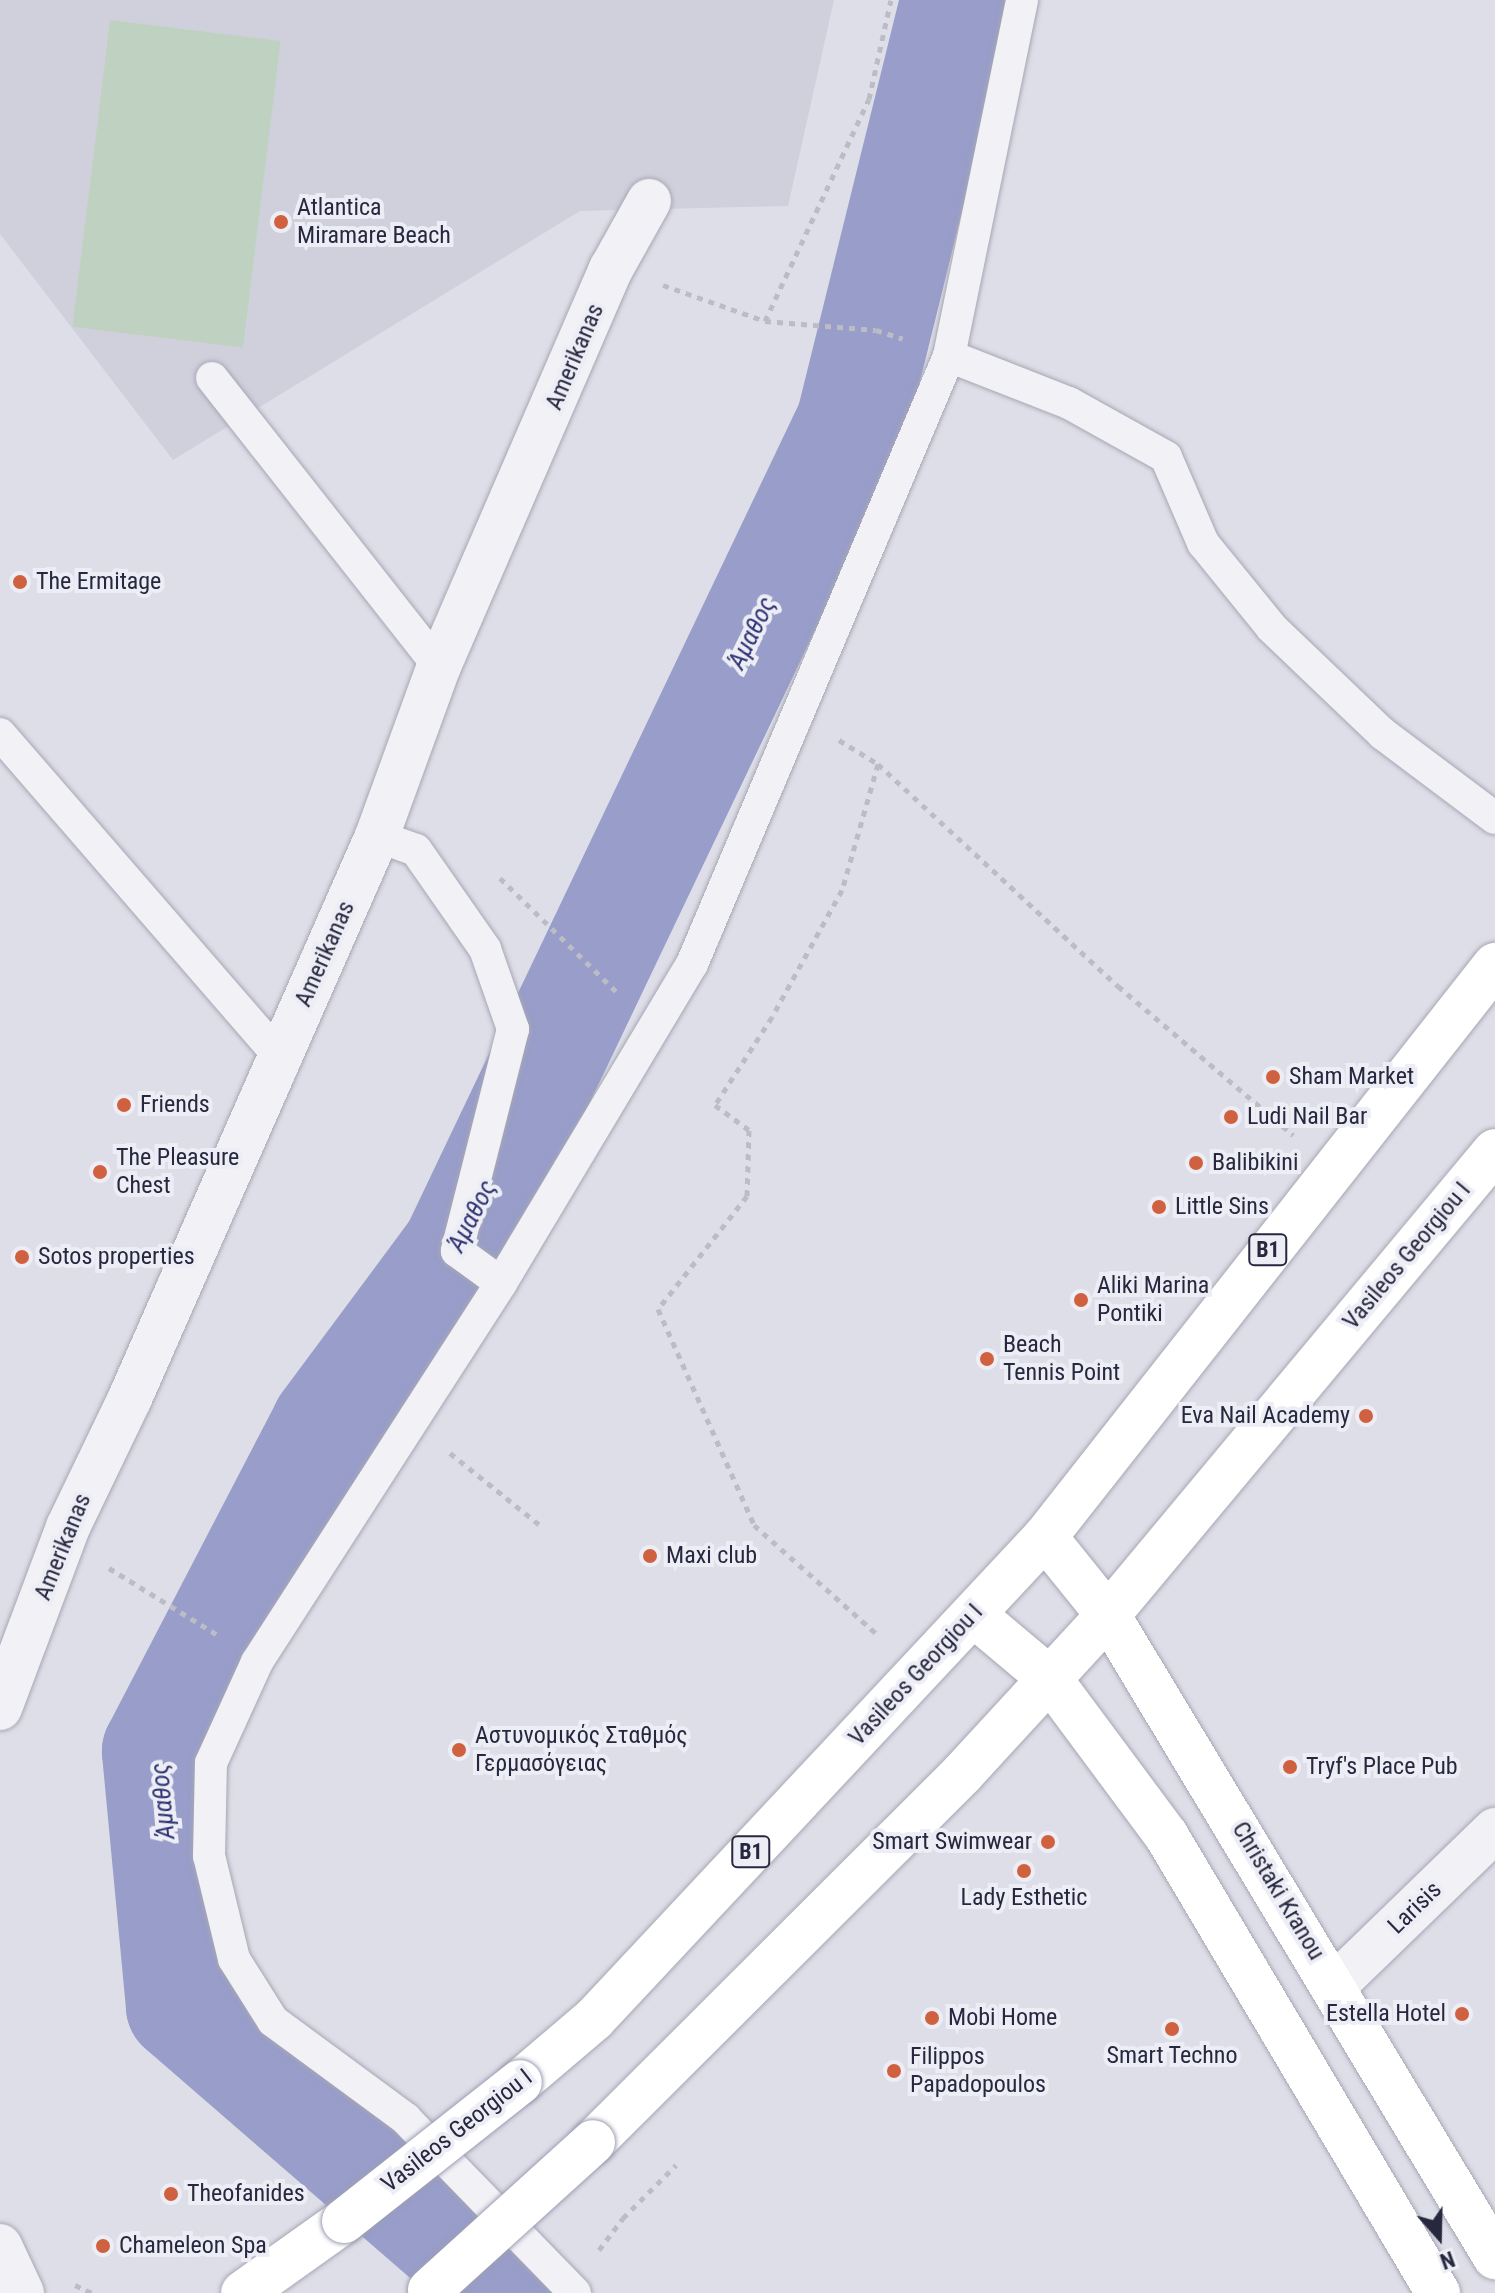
<!DOCTYPE html>
<html>
<head>
<meta charset="utf-8">
<style>
	body { margin:0 }
	#map { position:relative; width:1495px; height:2293px; overflow:hidden; background:#dedee8; font-family:"Roboto Condensed",sans-serif }
	div>[style] { position:absolute }
	[style*='--x'] { left:calc(var(--x)*1px); top:calc(var(--y)*1px); width:calc(var(--w)*1px); rotate:calc(var(--a)*1deg) }
	.built>* { inset:0; background:#d0d0dd }
	.green>* { inset:0; background:#bfd2c1; transform-origin:0 0 }
	.river>* { height:112px; margin:-56px; padding:0 56px; transform-origin:56px; border-radius:56px; background:#989dc9 }
	.path>* { height:5px; margin-top:-2.5px; transform-origin:0; background:repeating-linear-gradient(90deg,#bcbcc6 0 6px,transparent 0 12px) }
	.roads { filter:drop-shadow(0 0 2px #a7a7b5) drop-shadow(0 0 2px #a7a7b5) }
	.service>* { height:32px; margin:-16px; padding:0 16px; transform-origin:16px; border-radius:16px; background:#f1f1f6 }
	.minor>* { height:44px; margin:-22px; padding:0 22px; transform-origin:22px; border-radius:22px; background:#f1f1f6 }
	.secondary>* { height:44px; margin:-22px; padding:0 22px; transform-origin:22px; border-radius:22px; background:#fff }
	.primary>* { height:44px; margin:-22px; padding:0 22px; transform-origin:22px; border-radius:22px; background:#fff }
	.bridges { filter:drop-shadow(0 0 2px #9d9eb4) drop-shadow(0 0 2px #9d9eb4) }
	.primary-bridge>* { height:44px; margin:-22px; padding:0 22px; transform-origin:22px; border-radius:22px; background:#fff }
	.dots>* { width:22px; height:22px; translate:-50% -50%; box-sizing:border-box; border:4px solid #edeef5; border-radius:50% }
	span { translate:-50% -50%; white-space:nowrap; text-align:center; line-height:1.15; -webkit-text-stroke:8px #edeef5; paint-order:stroke }
	.shield-label span { padding:2px 6px; background:#edeef5; border:2px solid; border-radius:6px; -webkit-text-stroke-width:0 }
	.shield-label { font-size:22px; color:#27273f; font-weight:700 }
	.poi-label { font-size:24px; color:#27273f }
	.left { translate:0 -50%; text-align:left }
	.right { translate:-100% -50%; text-align:right }
	.street-label { font-size:24px; color:#27273f }
	.water-label { font-size:26px; color:#313573; font-style:italic }
	.north { position:absolute; left:1399px; top:2197px; width:80px; height:80px; -webkit-text-stroke:6px #edeef5; paint-order:stroke; rotate:160deg; font-size:22px; font-weight:700; line-height:32px; text-align:center; color:#27273f }
	.north::after { content:''; display:block; margin:auto; width:28px; height:36px; background:#27273f; clip-path:polygon(50% 0,100% 100%,50% 72%,0 100%) }
</style>
</head>
<body>
<div id="map">
	<div class="built">
		<i style="clip-path:polygon(0 0,834px 0,788px 206px,580px 211px,173px 460px,0 234px)"></i>
	</div>
	<div class="green">
		<i style="left:110px;top:20px;width:172px;height:309px;rotate:7deg"></i>
	</div>
	<div class="river">
		<i style="--x:513;--y:2293;--w:438;--a:-139.1"></i>
		<i style="--x:182;--y:2006;--w:256;--a:-95.4"></i>
		<i style="--x:158;--y:1751;--w:366;--a:-62.5"></i>
		<i style="--x:327;--y:1426;--w:218;--a:-53.4"></i>
		<i style="--x:457;--y:1251;--w:917;--a:-64.5"></i>
		<i style="--x:852;--y:423;--w:436;--a:-76.1"></i>
	</div>
	<div class="path">
		<i style="--x:663;--y:285;--w:108;--a:19.4"></i>
		<i style="--x:765;--y:321;--w:245;--a:-64.9"></i>
		<i style="--x:869;--y:99;--w:101;--a:-77.5"></i>
		<i style="--x:765;--y:321;--w:111;--a:4.6"></i>
		<i style="--x:876;--y:330;--w:28;--a:18"></i>
		<i style="--x:839;--y:740;--w:46;--a:31.6"></i>
		<i style="--x:878;--y:764;--w:327;--a:42.8"></i>
		<i style="--x:1118;--y:986;--w:230;--a:40.4"></i>
		<i style="--x:878;--y:764;--w:131;--a:105.9"></i>
		<i style="--x:842;--y:890;--w:145;--a:118.9"></i>
		<i style="--x:772;--y:1017;--w:105;--a:122.9"></i>
		<i style="--x:715;--y:1105;--w:42;--a:36.3"></i>
		<i style="--x:749;--y:1130;--w:66;--a:91.7"></i>
		<i style="--x:747;--y:1196;--w:144;--a:128.2"></i>
		<i style="--x:658;--y:1309;--w:236;--a:66"></i>
		<i style="--x:754;--y:1525;--w:167;--a:41.6"></i>
		<i style="--x:500;--y:878;--w:166;--a:44.3"></i>
		<i style="--x:450;--y:1453;--w:117;--a:38.7"></i>
		<i style="--x:109;--y:1568;--w:126;--a:31.7"></i>
		<i style="--x:599;--y:2250;--w:40;--a:-53"></i>
		<i style="--x:623;--y:2218;--w:75;--a:-45"></i>
		<i style="--x:75;--y:2285;--w:19;--a:25"></i>
	</div>
	<div class="roads">
		<div class="service">
			<i style="--x:949;--y:356;--w:129;--a:21.4"></i>
			<i style="--x:1069;--y:403;--w:111;--a:29.1"></i>
			<i style="--x:1166;--y:457;--w:94;--a:66.7"></i>
			<i style="--x:1203;--y:543;--w:109;--a:50.9"></i>
			<i style="--x:1272;--y:628;--w:153;--a:43.7"></i>
			<i style="--x:1383;--y:734;--w:140;--a:36.9"></i>
			<i style="--x:212;--y:378;--w:367;--a:51.8"></i>
			<i style="--x:0;--y:734;--w:427;--a:49.1"></i>
			<i style="--x:377;--y:836;--w:41;--a:19.7"></i>
			<i style="--x:416;--y:850;--w:121;--a:55.1"></i>
			<i style="--x:485;--y:949;--w:85;--a:70.7"></i>
			<i style="--x:513;--y:1029;--w:229;--a:104.2"></i>
			<i style="--x:457;--y:1251;--w:54;--a:36"></i>
			<i style="--x:575;--y:2293;--w:243;--a:-134.2"></i>
			<i style="--x:406;--y:2119;--w:165;--a:-143.6"></i>
			<i style="--x:273;--y:2021;--w:73;--a:-122.2"></i>
			<i style="--x:234;--y:1959;--w:106;--a:-103.6"></i>
			<i style="--x:209;--y:1856;--w:93;--a:-88.8"></i>
			<i style="--x:211;--y:1763;--w:111;--a:-65.5"></i>
			<i style="--x:257;--y:1662;--w:451;--a:-57.2"></i>
			<i style="--x:501;--y:1283;--w:372;--a:-59.1"></i>
			<i style="--x:692;--y:964;--w:660;--a:-67.09"></i>
			<i style="--x:949;--y:356;--w:363;--a:-78.4"></i>
		</div>
		<div class="minor">
			<i style="--x:0;--y:1708;--w:193;--a:-69.4"></i>
			<i style="--x:68;--y:1527;--w:143;--a:-64.3"></i>
			<i style="--x:130;--y:1398;--w:614;--a:-66.27"></i>
			<i style="--x:377;--y:836;--w:181;--a:-70"></i>
			<i style="--x:439;--y:666;--w:433;--a:-66.6"></i>
			<i style="--x:611;--y:269;--w:78;--a:-60.8"></i>
			<i style="--x:1335;--y:1985;--w:223;--a:-44.1"></i>
			<i style="--x:0;--y:2246;--w:52;--a:64.9"></i>
		</div>
		<div class="secondary">
			<i style="--x:1045;--y:1537;--w:100;--a:51.1"></i>
			<i style="--x:1108;--y:1615;--w:750;--a:58.92"></i>
			<i style="--x:974;--y:1615;--w:99;--a:40.1"></i>
			<i style="--x:1050;--y:1679;--w:194;--a:53.4"></i>
			<i style="--x:1166;--y:1835;--w:533;--a:59.29"></i>
		</div>
		<div class="primary">
			<i style="--x:520;--y:2082;--w:97;--a:-40.4"></i>
			<i style="--x:594;--y:2019;--w:660;--a:-46.9"></i>
			<i style="--x:1045;--y:1537;--w:728;--a:-51.81"></i>
			<i style="--x:593;--y:2142;--w:521;--a:-44.92"></i>
			<i style="--x:962;--y:1774;--w:216;--a:-47.4"></i>
			<i style="--x:1108;--y:1615;--w:604;--a:-50.17"></i>
			<i style="--x:243;--y:2293;--w:124;--a:-35.5"></i>
		</div>
	</div>
	<div class="bridges">
		<div class="primary-bridge">
			<i style="--x:344;--y:2221;--w:224;--a:-38.3"></i>
			<i style="--x:430;--y:2290;--w:220;--a:-42.2"></i>
		</div>
	</div>
	<div class="dots">
		<i style="left:281px;top:222px;background:#d06140"></i>
		<i style="left:20px;top:582px;background:#d06140"></i>
		<i style="left:1273px;top:1077px;background:#d06140"></i>
		<i style="left:124px;top:1105px;background:#d06140"></i>
		<i style="left:1231px;top:1117px;background:#d06140"></i>
		<i style="left:1196px;top:1163px;background:#d06140"></i>
		<i style="left:100px;top:1172px;background:#d06140"></i>
		<i style="left:1159px;top:1207px;background:#d06140"></i>
		<i style="left:22px;top:1257px;background:#d06140"></i>
		<i style="left:1081px;top:1300px;background:#d06140"></i>
		<i style="left:987px;top:1359px;background:#d06140"></i>
		<i style="left:1366px;top:1416px;background:#d06140"></i>
		<i style="left:650px;top:1556px;background:#d06140"></i>
		<i style="left:459px;top:1750px;background:#d06140"></i>
		<i style="left:1290px;top:1767px;background:#d06140"></i>
		<i style="left:1048px;top:1842px;background:#d06140"></i>
		<i style="left:1024px;top:1871px;background:#d06140"></i>
		<i style="left:1462px;top:2014px;background:#d06140"></i>
		<i style="left:932px;top:2018px;background:#d06140"></i>
		<i style="left:1172px;top:2029px;background:#d06140"></i>
		<i style="left:894px;top:2071px;background:#d06140"></i>
		<i style="left:171px;top:2194px;background:#d06140"></i>
		<i style="left:103px;top:2246px;background:#d06140"></i>
	</div>
	<div class="shield-label">
		<span style="left:1268px;top:1250px">B1</span>
		<span style="left:751px;top:1852px">B1</span>
	</div>
	<div class="poi-label">
		<span class="left" style="left:297px;top:222px">Atlantica<br>Miramare Beach</span>
		<span class="left" style="left:36px;top:582px">The Ermitage</span>
		<span class="left" style="left:1289px;top:1077px">Sham Market</span>
		<span class="left" style="left:140px;top:1105px">Friends</span>
		<span class="left" style="left:1247px;top:1117px">Ludi Nail Bar</span>
		<span class="left" style="left:116px;top:1172px">The Pleasure<br>Chest</span>
		<span class="left" style="left:1212px;top:1163px">Balibikini</span>
		<span class="left" style="left:1175px;top:1207px">Little Sins</span>
		<span class="left" style="left:38px;top:1257px">Sotos properties</span>
		<span class="left" style="left:1097px;top:1300px">Aliki Marina<br>Pontiki</span>
		<span class="left" style="left:1003px;top:1359px">Beach<br>Tennis Point</span>
		<span class="right" style="left:1350px;top:1416px">Eva Nail Academy</span>
		<span class="left" style="left:666px;top:1556px">Maxi club</span>
		<span class="left" style="left:475px;top:1750px">Αστυνομικός Σταθμός<br>Γερμασόγειας</span>
		<span class="left" style="left:1306px;top:1767px">Tryf's Place Pub</span>
		<span class="right" style="left:1032px;top:1842px">Smart Swimwear</span>
		<span style="left:1024px;top:1898px">Lady Esthetic</span>
		<span class="right" style="left:1446px;top:2014px">Estella Hotel</span>
		<span class="left" style="left:948px;top:2018px">Mobi Home</span>
		<span style="left:1172px;top:2056px">Smart Techno</span>
		<span class="left" style="left:910px;top:2071px">Filippos<br>Papadopoulos</span>
		<span class="left" style="left:187px;top:2194px">Theofanides</span>
		<span class="left" style="left:119px;top:2246px">Chameleon Spa</span>
	</div>
	<div class="street-label">
		<span style="left:575px;top:357px;rotate:-67deg">Amerikanas</span>
		<span style="left:325px;top:954px;rotate:-66deg">Amerikanas</span>
		<span style="left:1407px;top:1256px;rotate:-50deg">Vasileos Georgiou I</span>
		<span style="left:63px;top:1547px;rotate:-68deg">Amerikanas</span>
		<span style="left:916px;top:1675px;rotate:-47deg">Vasileos Georgiou I</span>
		<span style="left:1278px;top:1891px;rotate:59deg">Christaki Kranou</span>
		<span style="left:1415px;top:1908px;rotate:-44deg">Larisis</span>
		<span style="left:457px;top:2131px;rotate:-38deg">Vasileos Georgiou I</span>
	</div>
	<div class="water-label">
		<span style="left:752px;top:633px;rotate:-64deg">Άμαθος</span>
		<span style="left:472px;top:1216px;rotate:-63deg">Άμαθος</span>
		<span style="left:163px;top:1801px;rotate:-95deg">Άμαθος</span>
	</div>
	<div class="north">N</div>
</div>
</body>
</html>
